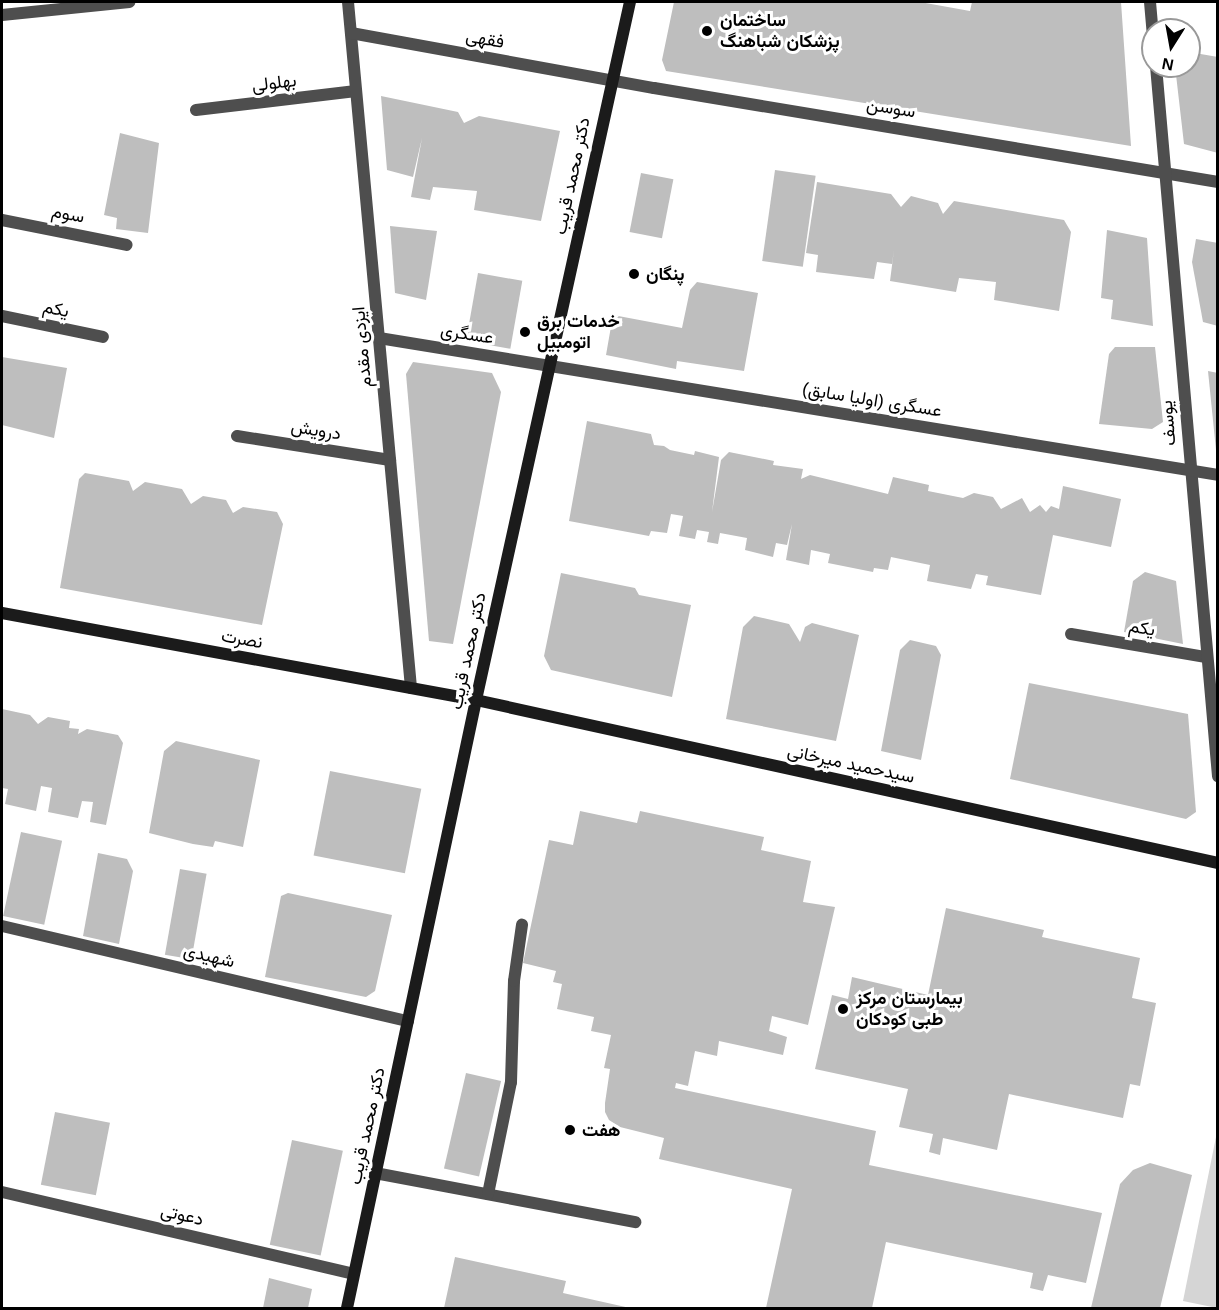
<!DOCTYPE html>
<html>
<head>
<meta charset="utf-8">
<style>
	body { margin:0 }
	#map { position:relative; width:1219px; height:1310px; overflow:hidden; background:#fff; font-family:Arial,Vazirmatn,sans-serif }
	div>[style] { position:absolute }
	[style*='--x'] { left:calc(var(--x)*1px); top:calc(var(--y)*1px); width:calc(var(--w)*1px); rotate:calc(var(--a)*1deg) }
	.green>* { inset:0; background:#d5d5d5 }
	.building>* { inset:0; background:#bebebe; transform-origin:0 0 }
	.service>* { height:12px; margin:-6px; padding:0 6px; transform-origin:6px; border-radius:6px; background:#4e4e4e }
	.minor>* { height:12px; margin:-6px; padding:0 6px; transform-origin:6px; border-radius:6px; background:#4e4e4e }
	.secondary>* { height:12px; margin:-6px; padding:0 6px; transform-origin:6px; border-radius:6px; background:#1b1b1b }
	.dots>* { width:16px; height:16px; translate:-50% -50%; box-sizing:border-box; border:3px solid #fff; border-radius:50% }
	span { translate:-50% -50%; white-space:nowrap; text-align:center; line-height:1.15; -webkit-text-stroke:6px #fff; paint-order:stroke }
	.poi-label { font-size:18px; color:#000; font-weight:700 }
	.left { translate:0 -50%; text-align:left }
	.street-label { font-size:18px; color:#000 }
	.frame { position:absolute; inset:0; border:3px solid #000; pointer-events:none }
	.north { position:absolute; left:1141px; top:18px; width:60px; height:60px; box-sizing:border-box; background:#fff; border:2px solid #999; border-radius:50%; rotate:191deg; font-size:16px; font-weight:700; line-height:24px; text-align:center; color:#000 }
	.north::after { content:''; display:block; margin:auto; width:21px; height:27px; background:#000; clip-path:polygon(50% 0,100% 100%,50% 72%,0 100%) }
</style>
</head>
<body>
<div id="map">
	<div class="green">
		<i style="clip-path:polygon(1217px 1132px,1218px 1308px,1217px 1308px,1183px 1301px)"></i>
	</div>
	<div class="building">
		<i style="clip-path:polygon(674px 2px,920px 2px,970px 11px,972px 2px,1121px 2px,1131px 146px,666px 71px,662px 60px)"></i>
		<i style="clip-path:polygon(1189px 52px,1218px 57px,1218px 153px,1184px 144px,1175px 66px,1189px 66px)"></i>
		<i style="clip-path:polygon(381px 96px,458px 112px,464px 123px,479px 116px,560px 131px,541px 221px,474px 210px,477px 191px,433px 187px,430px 200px,411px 197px,422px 138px,413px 177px,387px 170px)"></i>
		<i style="clip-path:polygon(120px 133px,159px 143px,148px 233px,116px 229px,117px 218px,104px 215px)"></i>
		<i style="left:775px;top:170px;width:41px;height:92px;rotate:8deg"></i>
		<i style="left:641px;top:173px;width:33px;height:60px;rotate:11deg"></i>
		<i style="clip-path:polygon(817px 182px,891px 194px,901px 207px,911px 196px,938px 203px,943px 214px,954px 201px,1064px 220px,1071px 232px,1059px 311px,994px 300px,996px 282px,959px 278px,956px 292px,890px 281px,894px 250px,892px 264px,877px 262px,874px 279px,816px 272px,818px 255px,806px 253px)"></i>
		<i style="clip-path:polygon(390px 226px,437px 231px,426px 300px,395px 293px)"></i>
		<i style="clip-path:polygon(1107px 230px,1147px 238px,1153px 326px,1111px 319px,1113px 300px,1101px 298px)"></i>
		<i style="clip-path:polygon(1196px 239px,1218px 243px,1218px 326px,1203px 322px,1192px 262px)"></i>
		<i style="left:478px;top:273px;width:45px;height:69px;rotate:10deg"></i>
		<i style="clip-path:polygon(697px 282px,758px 293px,744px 371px,677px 361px,676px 369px,606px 355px,613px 315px,682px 328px,690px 290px)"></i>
		<i style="clip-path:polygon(1115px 347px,1155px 347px,1163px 422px,1152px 429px,1099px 424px,1109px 354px)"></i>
		<i style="clip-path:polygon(2px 357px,67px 368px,54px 438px,2px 425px)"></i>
		<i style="clip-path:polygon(413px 362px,492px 373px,501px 392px,453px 644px,429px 641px,406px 374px)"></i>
		<i style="clip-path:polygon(1208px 371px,1218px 373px,1218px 450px,1216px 450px)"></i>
		<i style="clip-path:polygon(587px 421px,651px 434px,654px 445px,664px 446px,670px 450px,694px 455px,695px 451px,719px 457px,712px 512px,721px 460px,729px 452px,774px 461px,773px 465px,803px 469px,801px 479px,810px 475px,888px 494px,893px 477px,929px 485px,928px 491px,963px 498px,974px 493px,993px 497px,1001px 509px,1022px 498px,1030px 512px,1040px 505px,1046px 512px,1051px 506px,1059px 509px,1063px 486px,1121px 499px,1111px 547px,1053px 535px,1041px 595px,986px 585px,988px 576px,976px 574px,971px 589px,927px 581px,930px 565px,891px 557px,888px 570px,874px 568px,873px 572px,828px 563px,830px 554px,811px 550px,809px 565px,786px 560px,792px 524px,787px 545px,776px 543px,773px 557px,745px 550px,747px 538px,720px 533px,718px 544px,707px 542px,709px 532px,697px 530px,695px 539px,679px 536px,683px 516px,671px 514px,667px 533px,651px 531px,649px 536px,569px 521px)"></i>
		<i style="clip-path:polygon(85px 473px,129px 481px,133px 491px,145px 482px,182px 489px,191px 504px,203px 496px,226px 500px,233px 513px,243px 507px,277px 512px,283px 524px,262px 625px,60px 588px,79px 479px)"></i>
		<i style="clip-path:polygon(1145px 572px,1176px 581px,1183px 644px,1124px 632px,1133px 581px)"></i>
		<i style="clip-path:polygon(561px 573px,635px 588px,639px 595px,691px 605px,672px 697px,551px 670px,544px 656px)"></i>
		<i style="clip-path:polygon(754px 616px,789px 624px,800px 642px,805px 627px,812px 623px,859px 635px,836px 741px,726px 719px,743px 627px)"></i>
		<i style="clip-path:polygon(910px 640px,936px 646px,941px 655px,921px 760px,881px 751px,900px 650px)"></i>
		<i style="clip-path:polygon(1029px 683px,1188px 714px,1196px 812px,1186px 819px,1010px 779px)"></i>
		<i style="clip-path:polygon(2px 709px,30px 715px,38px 724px,48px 717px,70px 721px,69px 728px,79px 729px,78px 734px,87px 729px,118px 735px,123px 743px,106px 825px,90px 822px,93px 802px,82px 801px,78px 818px,48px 812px,52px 788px,41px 786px,36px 811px,5px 804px,8px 789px,2px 788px)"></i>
		<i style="clip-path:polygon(176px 741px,260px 760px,243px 847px,215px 841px,213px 847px,193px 844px,149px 833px,164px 751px)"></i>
		<i style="left:330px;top:771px;width:93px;height:86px;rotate:11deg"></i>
		<i style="clip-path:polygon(580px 811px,637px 823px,640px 811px,764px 837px,761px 850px,811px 861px,803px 902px,835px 907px,808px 1025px,772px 1016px,769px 1031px,787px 1037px,783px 1055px,719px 1041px,717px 1056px,695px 1051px,688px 1086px,676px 1083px,675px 1088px,876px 1131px,869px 1165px,1102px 1213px,1086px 1283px,1048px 1275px,1043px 1291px,1030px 1288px,1033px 1273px,886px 1242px,872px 1308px,766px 1308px,792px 1189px,659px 1159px,664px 1138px,620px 1127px,609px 1120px,605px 1112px,605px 1103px,610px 1069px,604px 1068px,611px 1035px,591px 1031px,594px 1017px,557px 1009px,562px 984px,553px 982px,556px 971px,523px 963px,549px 840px,573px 845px)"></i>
		<i style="left:21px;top:832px;width:42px;height:86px;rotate:12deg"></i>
		<i style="clip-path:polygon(98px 853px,127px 859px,133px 871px,119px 944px,83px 936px)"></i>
		<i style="left:180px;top:869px;width:27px;height:87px;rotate:10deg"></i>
		<i style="clip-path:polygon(288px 893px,392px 915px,375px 991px,366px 997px,265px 977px,281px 896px)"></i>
		<i style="clip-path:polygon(946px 908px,1044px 930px,1042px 937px,1140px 958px,1132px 998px,1156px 1003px,1140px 1086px,1130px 1084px,1123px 1118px,1009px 1094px,997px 1150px,943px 1138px,940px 1155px,929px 1152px,933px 1134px,899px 1127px,908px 1089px,815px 1069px,832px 995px,848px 999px,852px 977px,928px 995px)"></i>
		<i style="left:466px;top:1073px;width:36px;height:98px;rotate:13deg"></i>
		<i style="left:55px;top:1112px;width:56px;height:74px;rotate:11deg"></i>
		<i style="left:292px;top:1140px;width:52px;height:107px;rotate:12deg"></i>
		<i style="clip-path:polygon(1150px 1163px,1192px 1175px,1160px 1308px,1091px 1308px,1120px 1184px,1133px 1170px)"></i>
		<i style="clip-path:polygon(455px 1257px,566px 1281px,563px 1293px,630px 1308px,444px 1308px)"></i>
		<i style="clip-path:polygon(269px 1278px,312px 1289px,308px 1308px,263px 1308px)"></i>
	</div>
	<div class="service">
		<i style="--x:196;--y:110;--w:161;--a:-6.8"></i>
		<i style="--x:237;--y:436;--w:155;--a:8.9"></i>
		<i style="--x:1071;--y:634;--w:137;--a:9.7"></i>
		<i style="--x:375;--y:1173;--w:265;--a:10.7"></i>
		<i style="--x:488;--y:1194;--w:114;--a:-78.4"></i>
		<i style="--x:511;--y:1082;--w:101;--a:-88.3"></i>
		<i style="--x:514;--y:981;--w:57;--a:-81.9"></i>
	</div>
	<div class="minor">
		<i style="--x:348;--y:2;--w:689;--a:84.75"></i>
		<i style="--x:1150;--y:2;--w:32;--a:85"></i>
		<i style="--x:2;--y:15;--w:128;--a:-5.8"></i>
		<i style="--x:351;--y:33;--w:308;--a:10.3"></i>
		<i style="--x:654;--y:88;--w:572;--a:9.46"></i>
		<i style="--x:1156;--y:66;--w:713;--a:85.01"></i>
		<i style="--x:2;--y:220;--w:127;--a:11.3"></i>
		<i style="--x:2;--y:316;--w:103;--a:11.7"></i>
		<i style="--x:379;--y:338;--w:850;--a:9.27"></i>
		<i style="--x:2;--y:926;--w:417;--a:13.2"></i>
		<i style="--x:2;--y:1192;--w:361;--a:13.1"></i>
	</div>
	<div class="secondary">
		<i style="--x:2;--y:613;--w:482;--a:10.4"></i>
		<i style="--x:476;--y:700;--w:760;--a:12.39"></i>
		<i style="--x:347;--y:1308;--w:622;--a:-78.02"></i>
		<i style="--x:476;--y:700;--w:715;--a:-77.56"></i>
	</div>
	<div class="dots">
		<i style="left:707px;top:31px;background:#000"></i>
		<i style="left:634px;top:274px;background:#000"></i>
		<i style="left:525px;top:332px;background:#000"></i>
		<i style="left:843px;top:1009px;background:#000"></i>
		<i style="left:570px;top:1130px;background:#000"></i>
	</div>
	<div class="poi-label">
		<span class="left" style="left:720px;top:31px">ساختمان<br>پزشکان شباهنگ</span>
		<span class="left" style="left:646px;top:274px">پنگان</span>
		<span class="left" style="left:537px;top:332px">خدمات برق<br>اتومبیل</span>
		<span class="left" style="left:856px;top:1009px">بیمارستان مرکز<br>طبی کودکان</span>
		<span class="left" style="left:582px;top:1130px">هفت</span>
	</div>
	<div class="street-label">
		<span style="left:485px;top:39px;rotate:10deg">فقهی</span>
		<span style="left:274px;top:83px;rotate:-7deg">بهلولی</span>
		<span style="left:891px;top:108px;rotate:9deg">سوسن</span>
		<span style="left:572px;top:176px;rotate:-78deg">دکتر محمد قریب</span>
		<span style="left:68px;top:214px;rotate:11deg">سوم</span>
		<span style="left:56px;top:309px;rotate:11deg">یکم</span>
		<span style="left:467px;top:334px;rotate:9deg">عسگری</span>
		<span style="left:362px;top:347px;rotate:-95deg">ایزدی مقدم</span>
		<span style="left:872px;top:400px;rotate:9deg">عسگری (اولیا سابق)</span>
		<span style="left:1168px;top:423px;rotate:-95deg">یوسف</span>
		<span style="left:316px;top:430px;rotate:9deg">درویش</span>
		<span style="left:1142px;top:628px;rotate:10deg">یکم</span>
		<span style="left:242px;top:639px;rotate:10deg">نصرت</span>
		<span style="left:468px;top:651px;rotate:-78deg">دکتر محمد قریب</span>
		<span style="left:851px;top:764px;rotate:12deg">سیدحمید میرخانی</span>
		<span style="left:209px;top:956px;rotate:13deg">شهیدی</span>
		<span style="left:367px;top:1126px;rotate:-78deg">دکتر محمد قریب</span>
		<span style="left:182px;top:1215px;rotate:13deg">دعوتی</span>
	</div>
	<div class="frame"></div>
	<div class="north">N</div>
</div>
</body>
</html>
